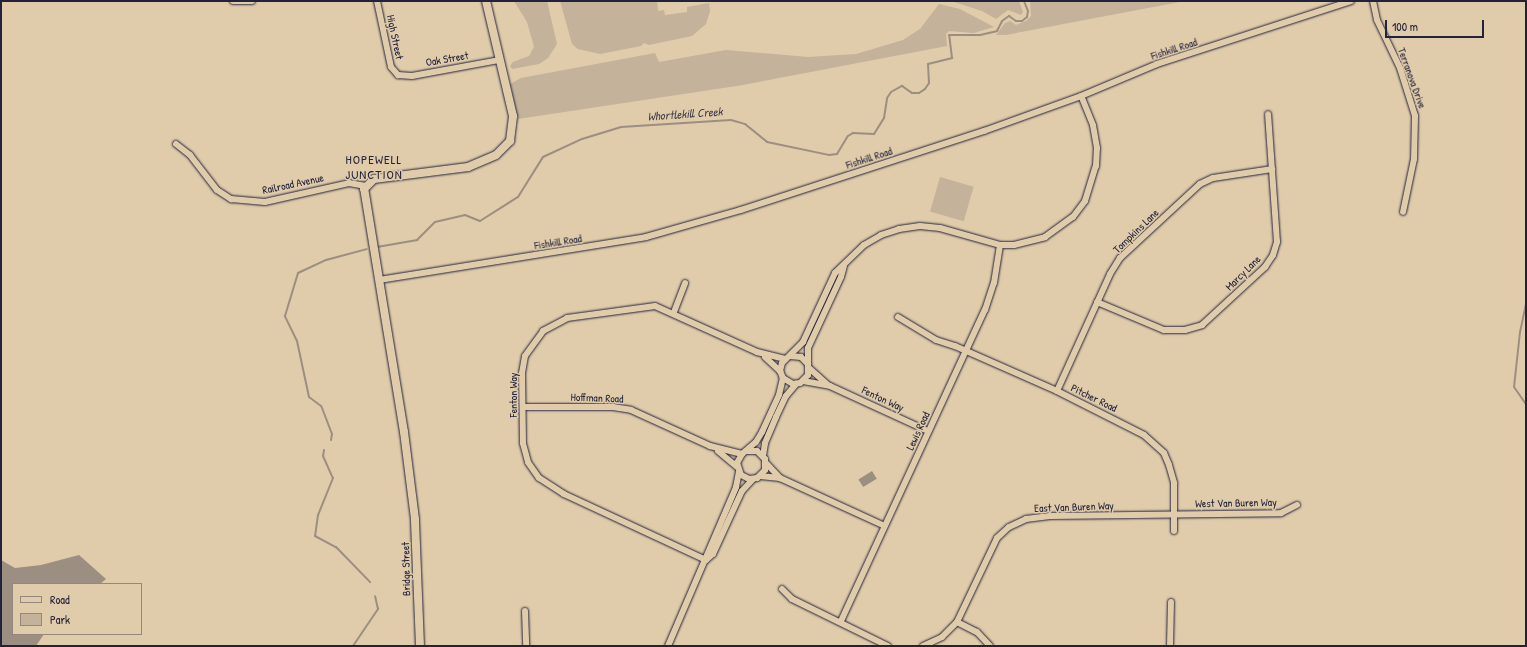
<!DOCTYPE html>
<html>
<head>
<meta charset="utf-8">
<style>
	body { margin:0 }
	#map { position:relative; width:1527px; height:647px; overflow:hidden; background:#e0cbaa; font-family:"Patrick Hand",sans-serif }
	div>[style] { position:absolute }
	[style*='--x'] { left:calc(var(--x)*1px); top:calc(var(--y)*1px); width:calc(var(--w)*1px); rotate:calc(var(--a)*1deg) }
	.green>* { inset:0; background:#c4b29a; transform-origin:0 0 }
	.water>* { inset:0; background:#9c8f82; transform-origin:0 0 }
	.stream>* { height:2px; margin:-1px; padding:0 1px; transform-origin:1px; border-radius:1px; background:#9c8f82 }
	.roads { filter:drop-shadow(0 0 1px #22223b) drop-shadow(0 0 1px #22223b) }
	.street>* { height:6px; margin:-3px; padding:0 3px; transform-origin:3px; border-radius:3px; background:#e0cbaa }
	.secondary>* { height:8px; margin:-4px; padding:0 4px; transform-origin:4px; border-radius:4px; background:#e0cbaa }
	span { translate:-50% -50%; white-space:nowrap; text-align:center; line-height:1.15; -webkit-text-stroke:3px #e0cbaa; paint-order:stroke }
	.street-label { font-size:11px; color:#22223b }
	.water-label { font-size:12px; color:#403d4d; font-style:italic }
	.quarter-label { font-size:13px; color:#22223b; letter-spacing:1px }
	.frame { position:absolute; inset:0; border:2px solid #22223b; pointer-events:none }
	.legend { position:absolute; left:12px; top:583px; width:130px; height:52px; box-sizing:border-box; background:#e0cbaa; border:1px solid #94877e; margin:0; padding:5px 7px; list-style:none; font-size:12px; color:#22223b }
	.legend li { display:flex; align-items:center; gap:8px; height:20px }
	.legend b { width:20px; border:1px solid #94877e }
	.scale { position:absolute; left:1385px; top:20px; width:99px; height:18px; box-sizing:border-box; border:2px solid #22223b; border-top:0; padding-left:5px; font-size:12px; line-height:14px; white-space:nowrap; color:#22223b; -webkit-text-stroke:3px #e0cbaa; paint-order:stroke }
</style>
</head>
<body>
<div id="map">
	<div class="green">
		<i style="clip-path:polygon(514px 1px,547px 1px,557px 44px,548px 58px,539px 64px,512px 69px,510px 66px,513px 62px,529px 56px,534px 47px,527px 22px)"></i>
		<i style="clip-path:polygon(560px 1px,657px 1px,658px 11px,664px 10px,665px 15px,687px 12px,687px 7px,709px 3px,710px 11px,706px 24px,692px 36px,649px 45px,644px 43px,641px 46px,600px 54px,578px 49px,572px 44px)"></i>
		<i style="clip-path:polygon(951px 1px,1019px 1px,1023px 12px,1021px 15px,1008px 10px,996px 19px,982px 11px)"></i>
		<i style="clip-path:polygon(1030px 1px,1185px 1px,1006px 35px,996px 35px,1005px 23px,1010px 21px,1016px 25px,1026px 21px,1031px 16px)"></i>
		<i style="clip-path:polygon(939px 4px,960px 9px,994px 27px,974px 33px,949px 31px,946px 34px,947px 46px,743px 85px,518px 119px,510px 89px,510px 84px,521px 78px,655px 53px,659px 62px,726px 50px,808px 57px,856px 54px,903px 40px,920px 29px)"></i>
		<i style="left:940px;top:177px;width:35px;height:36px;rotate:16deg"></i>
	</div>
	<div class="water">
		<i style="left:872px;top:471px;width:9px;height:16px;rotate:58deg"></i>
		<i style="clip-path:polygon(79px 555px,106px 579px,100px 584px,13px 584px,13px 634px,44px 634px,36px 646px,1px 646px,1px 560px,15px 568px,41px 565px)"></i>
	</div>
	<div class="stream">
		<i style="--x:377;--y:247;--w:41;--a:-9.9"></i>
		<i style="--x:417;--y:240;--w:25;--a:-45"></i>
		<i style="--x:435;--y:222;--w:31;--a:-13"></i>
		<i style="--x:465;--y:215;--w:16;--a:22"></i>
		<i style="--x:480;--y:221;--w:45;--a:-32.3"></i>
		<i style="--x:518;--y:197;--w:47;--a:-58"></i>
		<i style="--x:543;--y:157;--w:43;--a:-24.8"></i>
		<i style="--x:582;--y:139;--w:41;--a:-17.1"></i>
		<i style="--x:621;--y:127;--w:110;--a:-3.6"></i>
		<i style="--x:731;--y:120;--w:15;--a:16"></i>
		<i style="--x:745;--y:124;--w:28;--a:39"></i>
		<i style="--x:767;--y:142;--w:63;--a:11.8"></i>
		<i style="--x:829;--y:155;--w:8;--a:-7"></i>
		<i style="--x:837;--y:154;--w:21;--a:-59"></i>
		<i style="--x:848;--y:136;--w:6;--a:-31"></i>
		<i style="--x:853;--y:133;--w:21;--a:3"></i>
		<i style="--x:874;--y:134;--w:19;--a:-58"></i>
		<i style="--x:884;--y:118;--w:20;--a:-81"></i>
		<i style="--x:887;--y:98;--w:7;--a:-56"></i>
		<i style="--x:891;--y:92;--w:13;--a:-29"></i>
		<i style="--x:902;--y:86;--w:12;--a:35"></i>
		<i style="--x:912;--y:93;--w:7;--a:0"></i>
		<i style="--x:919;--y:93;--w:7;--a:-34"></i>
		<i style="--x:925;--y:89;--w:7;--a:-56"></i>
		<i style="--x:929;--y:83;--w:19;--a:-93"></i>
		<i style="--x:928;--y:64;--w:25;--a:-14"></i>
		<i style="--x:952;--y:58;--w:23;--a:-97"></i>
		<i style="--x:949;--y:35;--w:31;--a:0"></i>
		<i style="--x:980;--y:35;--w:17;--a:-13"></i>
		<i style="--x:997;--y:31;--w:11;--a:-63"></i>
		<i style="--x:1002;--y:21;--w:9;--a:-36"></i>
		<i style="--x:1009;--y:16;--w:9;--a:36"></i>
		<i style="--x:1016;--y:21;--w:6;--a:0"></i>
		<i style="--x:1022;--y:21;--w:6;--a:-39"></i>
		<i style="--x:1027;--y:17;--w:6;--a:-81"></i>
		<i style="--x:1028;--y:11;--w:11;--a:-112"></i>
		<i style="--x:1526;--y:304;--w:29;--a:102"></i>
		<i style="--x:1520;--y:332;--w:55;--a:96.2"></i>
		<i style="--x:1514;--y:387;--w:21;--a:55"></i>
		<i style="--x:331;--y:440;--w:6;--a:-81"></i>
		<i style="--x:332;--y:434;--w:30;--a:-111"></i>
		<i style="--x:321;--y:406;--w:15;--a:-143"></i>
		<i style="--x:309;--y:397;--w:57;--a:-102.1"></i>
		<i style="--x:297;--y:341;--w:28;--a:-116"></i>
		<i style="--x:285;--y:316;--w:45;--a:-73.2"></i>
		<i style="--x:298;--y:273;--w:31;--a:-25"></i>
		<i style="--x:326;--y:260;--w:42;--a:-15"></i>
		<i style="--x:324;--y:450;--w:6;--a:99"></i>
		<i style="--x:323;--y:456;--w:24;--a:66"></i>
		<i style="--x:333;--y:478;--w:40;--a:112"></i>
		<i style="--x:318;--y:515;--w:21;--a:98"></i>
		<i style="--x:315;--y:536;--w:24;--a:28"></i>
		<i style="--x:336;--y:547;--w:49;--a:45.8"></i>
		<i style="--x:353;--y:646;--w:45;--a:-56"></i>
		<i style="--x:378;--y:609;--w:13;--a:-103"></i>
	</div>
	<div class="roads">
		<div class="street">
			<i style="--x:233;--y:1;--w:19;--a:0"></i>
			<i style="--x:377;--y:1;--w:67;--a:78"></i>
			<i style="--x:391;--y:67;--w:11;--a:49"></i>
			<i style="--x:398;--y:75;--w:14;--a:4"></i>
			<i style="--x:412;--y:76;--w:88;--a:-10.4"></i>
			<i style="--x:1373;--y:1;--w:19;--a:78"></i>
			<i style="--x:1377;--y:20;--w:53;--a:64.4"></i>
			<i style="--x:1400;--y:68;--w:50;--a:72.6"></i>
			<i style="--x:1415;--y:116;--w:43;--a:91.3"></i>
			<i style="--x:1414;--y:159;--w:54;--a:101.7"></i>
			<i style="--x:176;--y:144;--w:18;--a:38"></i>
			<i style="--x:190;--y:155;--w:44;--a:52.4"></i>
			<i style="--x:217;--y:190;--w:17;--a:33"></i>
			<i style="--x:231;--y:199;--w:34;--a:5"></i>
			<i style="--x:265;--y:202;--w:86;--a:-12.7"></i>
			<i style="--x:349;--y:183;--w:17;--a:10"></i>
			<i style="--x:379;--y:280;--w:270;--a:-9.1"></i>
			<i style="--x:646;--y:237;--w:99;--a:-15.9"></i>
			<i style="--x:741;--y:210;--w:256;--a:-18"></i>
			<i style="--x:984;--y:131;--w:103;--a:-19.8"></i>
			<i style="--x:1081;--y:96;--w:82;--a:-22.8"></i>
			<i style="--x:1157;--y:64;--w:204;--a:-18"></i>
			<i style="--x:1097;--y:302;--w:73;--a:22.7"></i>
			<i style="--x:1164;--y:330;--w:21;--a:0"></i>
			<i style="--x:1185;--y:330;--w:18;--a:-16"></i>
			<i style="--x:1202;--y:325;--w:86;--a:-42.6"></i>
			<i style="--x:1265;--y:267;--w:14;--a:-56"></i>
			<i style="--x:1273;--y:255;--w:14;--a:-73"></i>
			<i style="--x:1277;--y:242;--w:128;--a:-94"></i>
			<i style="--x:674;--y:312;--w:31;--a:-69"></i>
			<i style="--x:898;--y:317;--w:44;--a:31.2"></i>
			<i style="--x:936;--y:340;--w:20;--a:18"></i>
			<i style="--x:955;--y:346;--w:111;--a:23.8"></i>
			<i style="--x:1057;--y:391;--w:97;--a:26.8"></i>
			<i style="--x:1144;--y:435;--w:27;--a:42"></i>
			<i style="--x:1164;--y:453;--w:13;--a:67"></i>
			<i style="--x:1169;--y:465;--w:19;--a:74"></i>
			<i style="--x:1174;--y:483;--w:48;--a:90"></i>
			<i style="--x:790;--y:356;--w:11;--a:5"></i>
			<i style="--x:801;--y:357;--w:10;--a:45"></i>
			<i style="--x:808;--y:364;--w:11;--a:90"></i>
			<i style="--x:808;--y:375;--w:11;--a:135"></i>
			<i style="--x:800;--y:383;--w:7;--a:172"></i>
			<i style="--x:793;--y:384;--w:12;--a:-149"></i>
			<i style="--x:783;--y:378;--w:8;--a:-113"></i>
			<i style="--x:780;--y:371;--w:8;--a:-76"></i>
			<i style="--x:782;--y:363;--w:30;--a:-45"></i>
			<i style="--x:803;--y:342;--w:76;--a:-65.1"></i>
			<i style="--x:835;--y:273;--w:40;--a:-44"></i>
			<i style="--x:864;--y:245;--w:20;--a:-30"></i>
			<i style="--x:881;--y:235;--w:19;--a:-18"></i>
			<i style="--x:899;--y:229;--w:21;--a:-8"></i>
			<i style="--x:920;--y:226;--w:20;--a:6"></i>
			<i style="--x:940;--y:228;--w:62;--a:15.8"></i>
			<i style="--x:1000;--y:245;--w:14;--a:0"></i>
			<i style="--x:1014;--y:245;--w:32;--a:-14"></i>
			<i style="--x:1045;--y:237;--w:34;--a:-36"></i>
			<i style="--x:1073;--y:217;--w:20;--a:-53"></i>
			<i style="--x:1085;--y:201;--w:37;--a:-73"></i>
			<i style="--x:1096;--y:166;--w:18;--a:-87"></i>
			<i style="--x:1097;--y:148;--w:23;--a:-100"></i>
			<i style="--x:1093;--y:125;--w:31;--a:-112"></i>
			<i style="--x:765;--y:357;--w:21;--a:43"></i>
			<i style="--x:808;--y:364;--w:16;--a:-90"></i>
			<i style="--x:808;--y:348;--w:78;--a:-65.1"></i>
			<i style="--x:841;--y:277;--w:11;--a:-75"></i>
			<i style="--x:809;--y:368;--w:24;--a:42"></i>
			<i style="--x:803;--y:381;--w:27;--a:10"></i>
			<i style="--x:830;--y:386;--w:108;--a:24.7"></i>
			<i style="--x:1057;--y:391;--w:128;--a:-65.6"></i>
			<i style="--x:1110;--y:274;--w:19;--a:-58"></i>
			<i style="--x:1120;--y:258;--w:109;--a:-42.8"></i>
			<i style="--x:1200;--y:184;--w:14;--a:-25"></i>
			<i style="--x:1213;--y:178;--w:60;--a:-8.7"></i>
			<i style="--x:524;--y:407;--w:89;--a:0"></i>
			<i style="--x:613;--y:407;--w:18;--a:9"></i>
			<i style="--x:631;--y:410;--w:87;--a:24.5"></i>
			<i style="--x:710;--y:446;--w:33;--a:14"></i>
			<i style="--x:718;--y:451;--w:25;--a:40"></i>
			<i style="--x:746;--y:451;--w:11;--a:0"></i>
			<i style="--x:757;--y:451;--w:11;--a:45"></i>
			<i style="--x:765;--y:459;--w:11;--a:90"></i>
			<i style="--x:765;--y:470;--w:11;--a:135"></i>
			<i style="--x:757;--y:478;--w:8;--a:173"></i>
			<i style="--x:749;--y:479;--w:9;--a:-153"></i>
			<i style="--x:741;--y:475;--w:13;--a:-108"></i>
			<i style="--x:737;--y:463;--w:10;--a:-61"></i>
			<i style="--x:742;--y:454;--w:18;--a:-41"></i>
			<i style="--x:756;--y:442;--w:12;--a:-59"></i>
			<i style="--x:762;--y:432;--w:41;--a:-65.3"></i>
			<i style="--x:779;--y:395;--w:17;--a:-77"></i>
			<i style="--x:763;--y:456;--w:13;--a:-81"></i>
			<i style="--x:765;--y:443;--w:28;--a:-67"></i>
			<i style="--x:776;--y:417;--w:23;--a:-65"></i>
			<i style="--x:786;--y:396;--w:16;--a:-50"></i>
			<i style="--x:766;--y:463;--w:21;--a:47"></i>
			<i style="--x:760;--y:476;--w:20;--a:6"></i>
			<i style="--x:780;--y:478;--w:115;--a:24.6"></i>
			<i style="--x:706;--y:560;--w:157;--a:-155.1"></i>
			<i style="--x:564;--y:494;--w:30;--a:-147"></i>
			<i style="--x:539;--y:478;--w:19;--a:-125"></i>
			<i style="--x:528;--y:462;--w:20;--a:-105"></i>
			<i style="--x:523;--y:443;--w:70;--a:-90.8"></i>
			<i style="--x:522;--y:373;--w:17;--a:-80"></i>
			<i style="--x:525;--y:356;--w:31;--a:-54"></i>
			<i style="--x:543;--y:331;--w:27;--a:-28"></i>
			<i style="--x:567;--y:318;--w:89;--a:-7.8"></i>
			<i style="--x:655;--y:306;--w:112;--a:24.3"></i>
			<i style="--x:757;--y:352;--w:29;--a:14"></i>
			<i style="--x:706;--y:560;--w:9;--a:-41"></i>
			<i style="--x:713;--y:554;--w:69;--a:-65.3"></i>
			<i style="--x:742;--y:491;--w:16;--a:-47"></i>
			<i style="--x:782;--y:589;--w:14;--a:45"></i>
			<i style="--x:792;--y:599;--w:107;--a:26.1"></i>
			<i style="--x:525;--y:611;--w:35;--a:88"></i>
			<i style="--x:841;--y:621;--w:343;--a:-65.2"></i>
			<i style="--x:985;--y:310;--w:28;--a:-72"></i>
			<i style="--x:994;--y:283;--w:38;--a:-81"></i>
			<i style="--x:957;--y:622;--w:22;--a:27"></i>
			<i style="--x:977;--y:632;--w:19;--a:47"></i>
			<i style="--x:668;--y:646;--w:173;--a:-66.8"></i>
			<i style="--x:736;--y:487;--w:16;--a:-79"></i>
			<i style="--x:923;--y:646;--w:21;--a:-25"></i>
			<i style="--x:942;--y:637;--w:21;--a:-45"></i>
			<i style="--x:957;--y:622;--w:93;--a:-64.5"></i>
			<i style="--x:997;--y:538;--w:16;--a:-43"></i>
			<i style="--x:1009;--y:527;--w:19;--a:-25"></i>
			<i style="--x:1026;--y:519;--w:24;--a:-7"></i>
			<i style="--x:1050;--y:516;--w:231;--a:-0.7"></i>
			<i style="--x:1281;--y:513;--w:18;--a:-27"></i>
			<i style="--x:1170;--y:646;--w:44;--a:-88.7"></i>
		</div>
		<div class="secondary">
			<i style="--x:420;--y:646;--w:127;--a:-92.3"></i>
			<i style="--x:415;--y:519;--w:88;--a:-97.2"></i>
			<i style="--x:404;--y:432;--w:246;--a:-99.3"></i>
			<i style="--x:364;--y:189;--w:14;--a:-45"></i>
			<i style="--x:374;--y:179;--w:95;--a:-7.3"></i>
			<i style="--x:468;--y:167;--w:30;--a:-23"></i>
			<i style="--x:496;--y:155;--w:20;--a:-45"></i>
			<i style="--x:510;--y:141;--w:25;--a:-83"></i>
			<i style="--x:513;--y:116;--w:118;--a:-103.2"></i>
		</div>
	</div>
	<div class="street-label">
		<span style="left:395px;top:37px;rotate:78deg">High Street</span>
		<span style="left:1174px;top:49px;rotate:-18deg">Fishkill Road</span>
		<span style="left:447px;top:59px;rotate:-10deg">Oak Street</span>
		<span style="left:1412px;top:78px;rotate:70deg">Terranova Drive</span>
		<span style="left:869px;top:158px;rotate:-18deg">Fishkill Road</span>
		<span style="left:293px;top:184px;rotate:-12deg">Railroad Avenue</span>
		<span style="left:1136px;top:231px;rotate:-44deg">Tompkins Lane</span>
		<span style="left:558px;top:242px;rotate:-9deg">Fishkill Road</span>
		<span style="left:1243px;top:273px;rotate:-45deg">Marcy Lane</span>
		<span style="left:513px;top:395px;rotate:-90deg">Fenton Way</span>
		<span style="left:597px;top:398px;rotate:2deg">Hoffman Road</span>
		<span style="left:1094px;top:398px;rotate:26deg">Pitcher Road</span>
		<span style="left:883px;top:399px;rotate:25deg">Fenton Way</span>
		<span style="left:918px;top:431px;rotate:-65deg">Lewis Road</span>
		<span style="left:1236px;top:503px;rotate:-1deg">West Van Buren Way</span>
		<span style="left:1074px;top:507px;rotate:-2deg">East Van Buren Way</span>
		<span style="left:406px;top:569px;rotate:-91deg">Bridge Street</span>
	</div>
	<div class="water-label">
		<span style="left:685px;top:114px;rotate:-4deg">Whortlekill Creek</span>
	</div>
	<div class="quarter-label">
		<span style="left:374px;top:167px">HOPEWELL<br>JUNCTION</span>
	</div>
	<div class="frame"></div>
	<ul class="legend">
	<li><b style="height:5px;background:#e0cbaa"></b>Road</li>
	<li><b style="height:11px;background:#c4b29a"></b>Park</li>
	</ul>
	<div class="scale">100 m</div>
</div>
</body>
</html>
